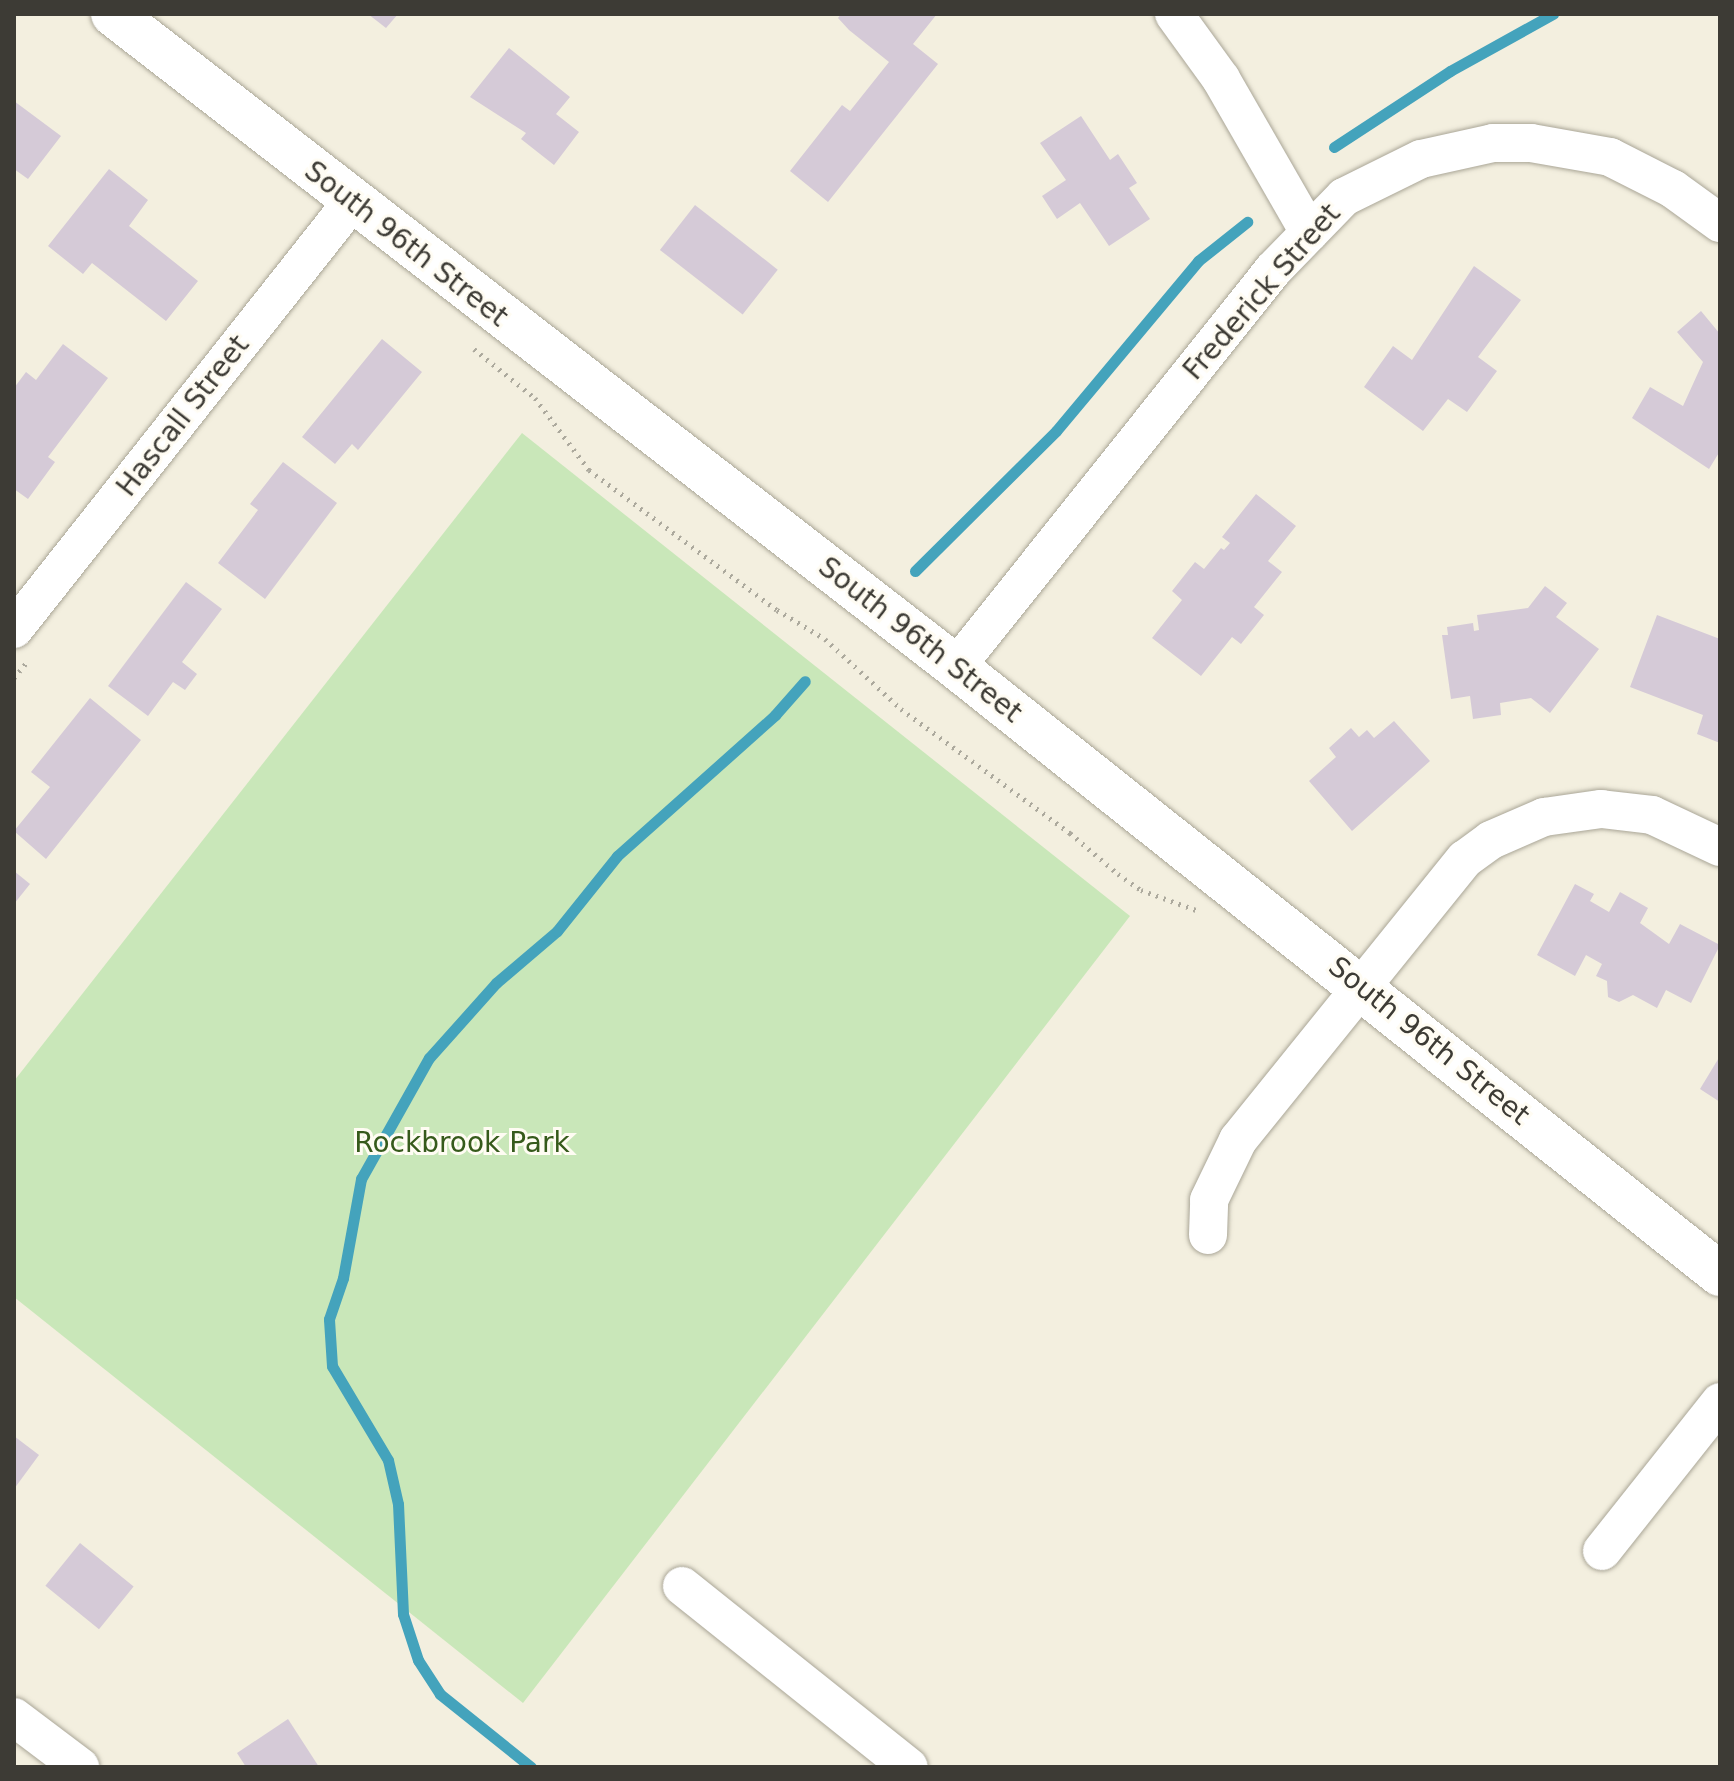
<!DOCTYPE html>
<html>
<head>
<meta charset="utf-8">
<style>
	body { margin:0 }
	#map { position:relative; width:1734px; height:1781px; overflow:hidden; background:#f3efdf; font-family:"DejaVu Sans",sans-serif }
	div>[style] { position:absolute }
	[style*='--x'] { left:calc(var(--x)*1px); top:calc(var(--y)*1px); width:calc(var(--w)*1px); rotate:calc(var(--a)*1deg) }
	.green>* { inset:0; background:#c9e7b9 }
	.stream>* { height:11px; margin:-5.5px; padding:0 5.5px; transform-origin:5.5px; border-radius:5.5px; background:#44a3bc }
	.building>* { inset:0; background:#d5cad7; transform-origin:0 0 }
	.path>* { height:5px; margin-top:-2.5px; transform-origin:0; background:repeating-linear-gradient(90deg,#aca99d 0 2px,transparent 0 8px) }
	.roads { filter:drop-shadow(0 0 2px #aaa697) drop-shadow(0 0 2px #aaa697) }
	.street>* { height:38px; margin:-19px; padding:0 19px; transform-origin:19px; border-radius:19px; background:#fff }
	.secondary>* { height:44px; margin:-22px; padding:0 22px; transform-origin:22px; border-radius:22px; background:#fff }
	span { translate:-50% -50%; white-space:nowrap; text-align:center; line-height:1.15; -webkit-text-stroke:6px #fffcf3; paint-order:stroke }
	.street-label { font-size:28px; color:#3d3b35 }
	.park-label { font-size:28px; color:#365a1b }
	.frame { position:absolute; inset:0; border:16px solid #3d3b35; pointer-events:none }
</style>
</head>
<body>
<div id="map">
	<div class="green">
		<i style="clip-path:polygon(522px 433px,1130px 916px,523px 1703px,14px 1297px,14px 1081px)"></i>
	</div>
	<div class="stream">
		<i style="--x:1334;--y:147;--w:139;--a:-33.2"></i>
		<i style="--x:1450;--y:71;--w:118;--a:-29"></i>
		<i style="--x:915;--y:571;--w:199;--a:-44.8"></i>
		<i style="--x:1056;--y:431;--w:222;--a:-50.1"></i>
		<i style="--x:1198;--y:261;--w:63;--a:-38.5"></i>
		<i style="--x:531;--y:1767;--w:117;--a:-141.3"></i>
		<i style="--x:440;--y:1694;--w:40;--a:-122.9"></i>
		<i style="--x:418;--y:1660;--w:48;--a:-108.1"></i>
		<i style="--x:403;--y:1614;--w:110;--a:-92.6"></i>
		<i style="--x:398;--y:1504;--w:45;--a:-102.8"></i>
		<i style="--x:388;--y:1460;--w:109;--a:-120.8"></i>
		<i style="--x:332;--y:1366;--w:47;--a:-93.7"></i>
		<i style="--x:329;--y:1319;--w:43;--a:-71.1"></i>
		<i style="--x:343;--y:1278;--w:101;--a:-79.7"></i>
		<i style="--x:361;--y:1179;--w:139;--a:-60.7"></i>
		<i style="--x:429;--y:1058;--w:101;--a:-48.2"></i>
		<i style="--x:496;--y:983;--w:80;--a:-40.4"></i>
		<i style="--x:557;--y:931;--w:96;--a:-51.3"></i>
		<i style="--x:617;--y:856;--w:212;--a:-41.7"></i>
		<i style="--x:775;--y:715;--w:45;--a:-48.6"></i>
	</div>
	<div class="building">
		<i style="clip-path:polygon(368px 14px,398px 14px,386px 28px)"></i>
		<i style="clip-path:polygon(841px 14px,937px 14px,913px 44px,938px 64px,828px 202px,790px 171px,842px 105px,850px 111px,889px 62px,849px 30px,838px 18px)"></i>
		<i style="clip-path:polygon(509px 48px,570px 97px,556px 114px,579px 132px,554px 165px,521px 139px,526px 133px,470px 97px)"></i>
		<i style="clip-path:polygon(14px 101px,61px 136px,28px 179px,14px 169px)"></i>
		<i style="clip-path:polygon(1081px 116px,1110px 160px,1118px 154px,1137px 183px,1129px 188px,1150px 219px,1109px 246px,1080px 203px,1057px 219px,1042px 196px,1066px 180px,1040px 143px)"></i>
		<i style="clip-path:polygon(109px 169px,148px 200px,129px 226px,198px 281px,166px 321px,92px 263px,83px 274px,48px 246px)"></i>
		<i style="left:695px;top:205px;width:105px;height:57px;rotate:38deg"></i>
		<i style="clip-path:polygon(1474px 266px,1521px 300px,1478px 357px,1497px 371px,1467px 412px,1448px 399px,1423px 431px,1364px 387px,1393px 346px,1412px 360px)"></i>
		<i style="clip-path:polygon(1701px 311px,1720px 334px,1720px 451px,1709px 469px,1632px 418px,1650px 387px,1683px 406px,1703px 362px,1677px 332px)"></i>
		<i style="clip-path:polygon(382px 339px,422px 372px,358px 450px,352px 444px,335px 464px,302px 437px)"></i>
		<i style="clip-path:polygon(63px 344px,108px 378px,48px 457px,55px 462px,28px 499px,14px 489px,14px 388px,26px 372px,36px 380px)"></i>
		<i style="clip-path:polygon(283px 462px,337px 503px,265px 599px,218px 563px,258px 510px,250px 504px)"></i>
		<i style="clip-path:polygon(1256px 494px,1296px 526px,1268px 561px,1282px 572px,1254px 607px,1264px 615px,1241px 644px,1232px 637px,1201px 676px,1152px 638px,1182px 600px,1172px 591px,1195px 562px,1204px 569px,1221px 548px,1224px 550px,1230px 543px,1222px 537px)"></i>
		<i style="clip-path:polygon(186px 582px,222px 609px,182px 662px,197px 674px,185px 690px,173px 682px,148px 716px,108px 686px)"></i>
		<i style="clip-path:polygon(1545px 586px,1567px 603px,1556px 617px,1599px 649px,1550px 713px,1531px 698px,1500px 703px,1501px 715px,1473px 719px,1470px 696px,1451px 699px,1442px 635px,1448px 635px,1447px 627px,1473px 623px,1474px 631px,1479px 630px,1477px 615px,1528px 608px)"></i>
		<i style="clip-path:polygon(1657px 615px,1720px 639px,1720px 743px,1697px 734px,1703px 715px,1630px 687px)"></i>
		<i style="clip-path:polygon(90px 698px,141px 740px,46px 859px,14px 831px,50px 787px,31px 772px)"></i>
		<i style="clip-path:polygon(1394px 721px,1430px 761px,1352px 831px,1309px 781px,1336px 757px,1329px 748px,1351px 728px,1359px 737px,1367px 730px,1374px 738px)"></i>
		<i style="clip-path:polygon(14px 871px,30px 884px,14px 904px)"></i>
		<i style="clip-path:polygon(1575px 884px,1594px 894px,1590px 901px,1609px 912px,1620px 892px,1648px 908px,1640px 923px,1669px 944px,1680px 924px,1720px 945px,1691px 1003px,1666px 990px,1657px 1008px,1633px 995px,1619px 1002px,1608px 997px,1607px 981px,1596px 976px,1602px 964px,1586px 955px,1575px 976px,1537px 955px)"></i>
		<i style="clip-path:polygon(1720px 1056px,1720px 1102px,1700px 1089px)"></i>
		<i style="clip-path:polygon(14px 1436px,39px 1455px,14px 1489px)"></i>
		<i style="left:80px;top:1543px;width:69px;height:55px;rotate:39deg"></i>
		<i style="clip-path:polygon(288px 1719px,319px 1767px,246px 1767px,237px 1753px)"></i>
	</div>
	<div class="path">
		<i style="--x:474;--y:349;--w:78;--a:38.8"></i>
		<i style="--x:535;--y:398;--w:90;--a:53.1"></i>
		<i style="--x:589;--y:470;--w:234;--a:36.7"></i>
		<i style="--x:777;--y:610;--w:56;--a:31.1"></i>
		<i style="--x:825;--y:639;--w:103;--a:42.6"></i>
		<i style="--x:901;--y:709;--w:210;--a:36.3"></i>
		<i style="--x:1070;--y:833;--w:63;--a:40.5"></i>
		<i style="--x:1118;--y:874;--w:28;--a:35"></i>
		<i style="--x:1141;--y:890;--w:59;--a:20"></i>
		<i style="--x:14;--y:678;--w:19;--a:-51"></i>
	</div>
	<div class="roads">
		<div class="street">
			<i style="--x:1174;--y:14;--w:80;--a:54.1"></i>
			<i style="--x:1221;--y:79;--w:177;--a:60.1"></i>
			<i style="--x:14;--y:629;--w:543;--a:-51.65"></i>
			<i style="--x:956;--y:667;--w:508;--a:-51.39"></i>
			<i style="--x:1273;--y:270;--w:102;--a:-45.8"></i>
			<i style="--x:1344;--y:197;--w:86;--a:-26.3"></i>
			<i style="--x:1421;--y:159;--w:74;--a:-12.5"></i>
			<i style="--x:1493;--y:143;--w:38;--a:0"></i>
			<i style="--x:1531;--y:143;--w:80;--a:10"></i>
			<i style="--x:1610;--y:157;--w:71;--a:26.9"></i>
			<i style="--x:1673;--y:189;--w:58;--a:35.9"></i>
			<i style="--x:1208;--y:1235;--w:35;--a:-88"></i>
			<i style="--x:1209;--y:1200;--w:67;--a:-64.2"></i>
			<i style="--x:1238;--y:1140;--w:361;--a:-51.1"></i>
			<i style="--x:1465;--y:859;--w:32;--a:-36"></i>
			<i style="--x:1491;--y:840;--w:58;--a:-23.5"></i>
			<i style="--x:1544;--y:817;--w:58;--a:-8"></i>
			<i style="--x:1601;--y:809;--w:51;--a:6.7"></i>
			<i style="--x:1652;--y:815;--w:75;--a:25.2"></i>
			<i style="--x:1602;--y:1551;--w:190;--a:-51.6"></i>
			<i style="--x:682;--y:1586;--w:290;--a:38.6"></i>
			<i style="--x:14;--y:1717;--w:83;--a:37.1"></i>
		</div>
		<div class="secondary">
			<i style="--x:113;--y:14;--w:1066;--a:37.76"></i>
			<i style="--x:956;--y:667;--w:976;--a:38.47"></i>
		</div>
	</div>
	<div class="street-label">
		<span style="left:406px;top:244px;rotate:38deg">South 96th Street</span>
		<span style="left:1262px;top:292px;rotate:-49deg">Frederick Street</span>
		<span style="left:183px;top:416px;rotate:-52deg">Hascall Street</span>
		<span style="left:920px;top:640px;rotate:38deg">South 96th Street</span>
		<span style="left:1429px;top:1041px;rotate:39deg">South 96th Street</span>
	</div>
	<div class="park-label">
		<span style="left:462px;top:1143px">Rockbrook Park</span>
	</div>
	<div class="frame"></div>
</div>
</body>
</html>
